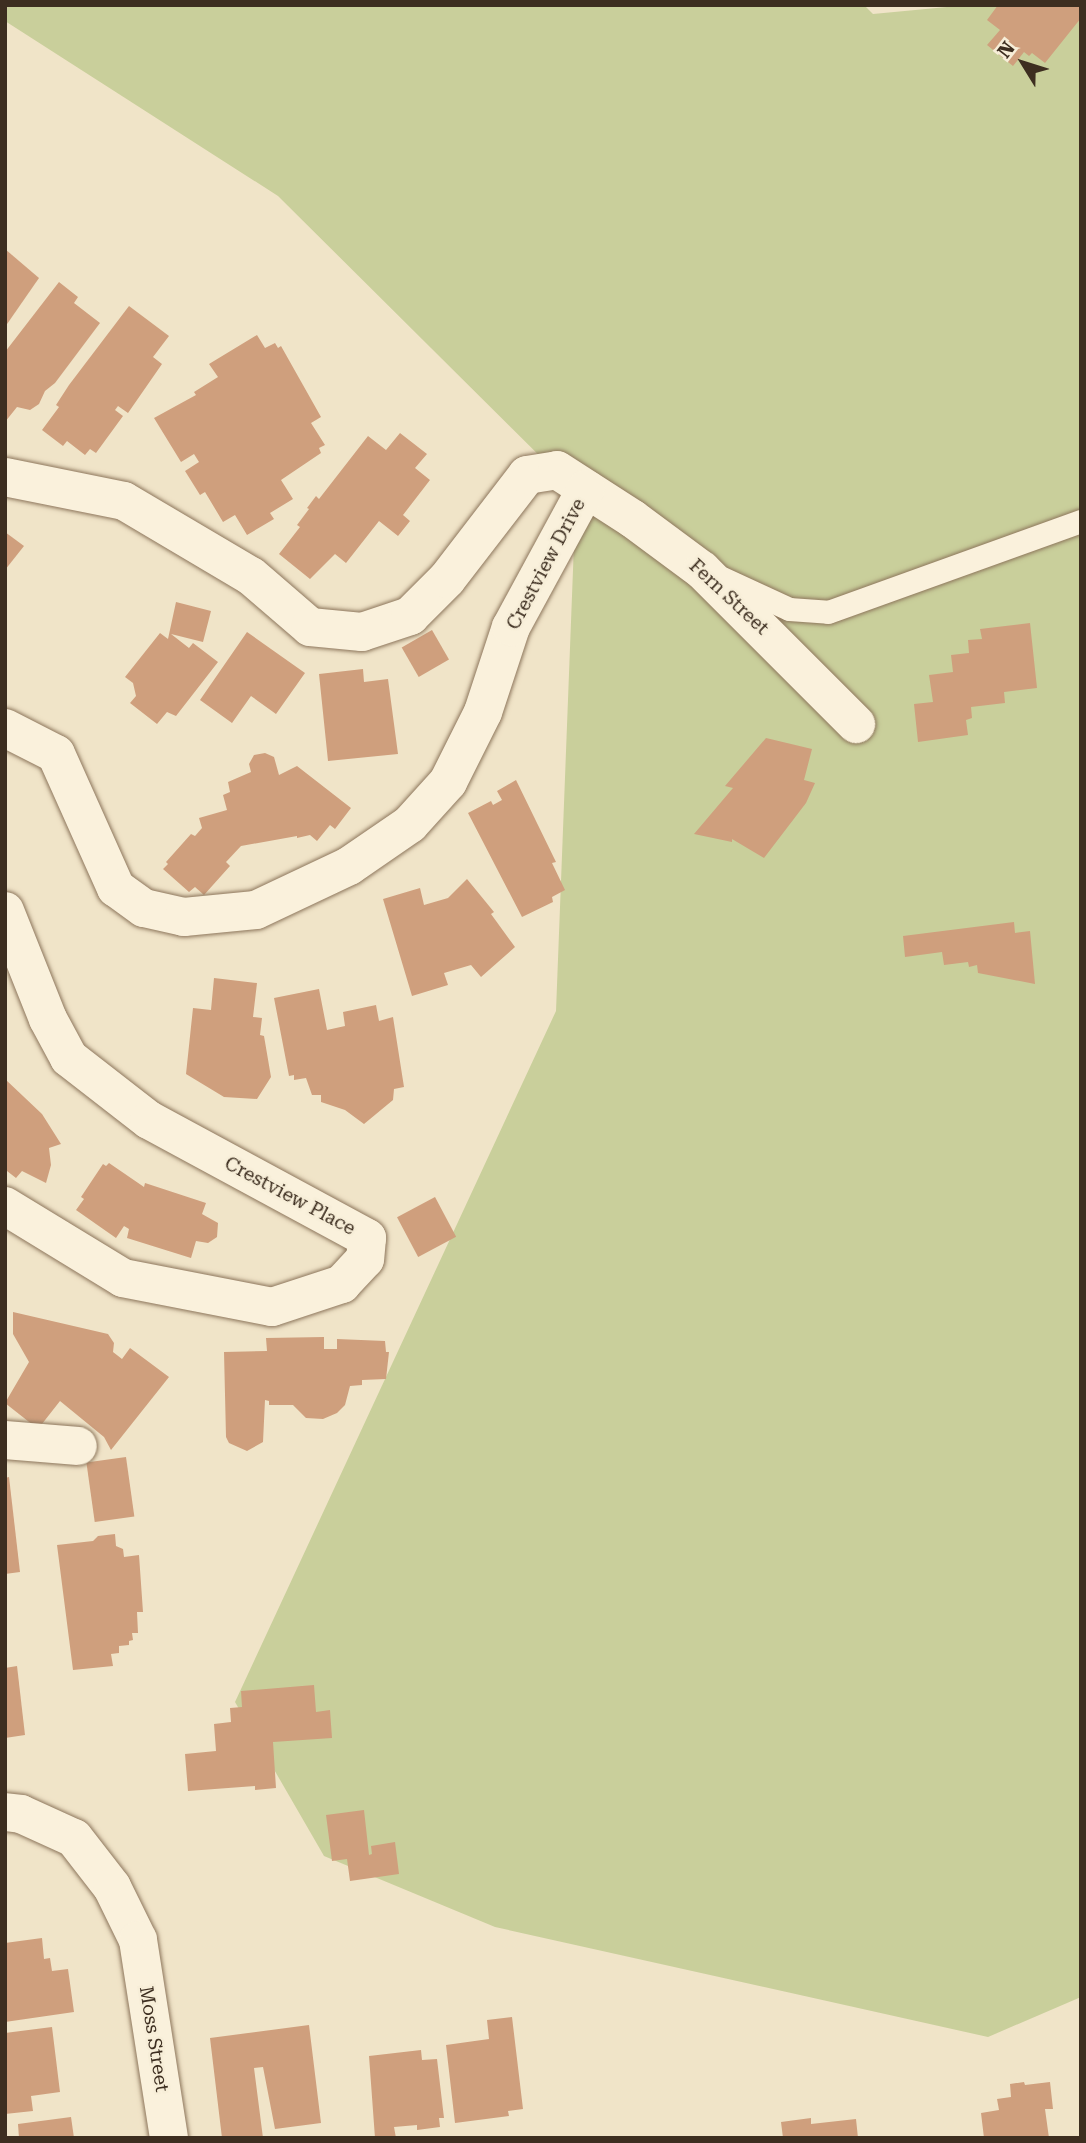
<!DOCTYPE html>
<html>
<head>
<meta charset="utf-8">
<style>
	body { margin:0 }
	#map { position:relative; width:1086px; height:2143px; overflow:hidden; background:#f0e4c8; font-family:"Roboto Serif",serif }
	div>[style] { position:absolute }
	[style*='--x'] { left:calc(var(--x)*1px); top:calc(var(--y)*1px); width:calc(var(--w)*1px); rotate:calc(var(--a)*1deg) }
	.green>* { inset:0; background:#c9cf9b }
	.building>* { inset:0; background:#cf9f7d; transform-origin:0 0 }
	.roads { filter:drop-shadow(0 0 2px #8d765c) drop-shadow(0 0 2px #8d765c) }
	.lane>* { height:23px; margin:-11.5px; padding:0 11.5px; transform-origin:11.5px; border-radius:11.5px; background:#faf1dc }
	.street>* { height:38px; margin:-19px; padding:0 19px; transform-origin:19px; border-radius:19px; background:#faf1dc }
	span { translate:-50% -50%; white-space:nowrap; text-align:center; line-height:1.15; -webkit-text-stroke:5px #f7eed8; paint-order:stroke }
	.street-label { font-size:19px; color:#3d2e20 }
	.frame { position:absolute; inset:0; border:7px solid #3d2e20; pointer-events:none }
	.north { position:absolute; left:988px; top:28px; width:70px; height:70px; -webkit-text-stroke:5px #f7eed8; paint-order:stroke; rotate:308deg; font-size:19px; font-weight:700; line-height:28px; text-align:center; color:#3d2e20 }
	.north::after { content:''; display:block; margin:auto; width:24px; height:32px; background:#3d2e20; clip-path:polygon(50% 0,100% 100%,50% 72%,0 100%) }
</style>
</head>
<body>
<div id="map">
	<div class="green">
		<i style="clip-path:polygon(5px 5px,864px 5px,873px 14px,968px 5px,1081px 5px,1081px 1997px,988px 2037px,495px 1927px,324px 1856px,235px 1702px,556px 1011px,576px 492px,278px 196px,5px 21px)"></i>
	</div>
	<div class="building">
		<i style="clip-path:polygon(998px 5px,1081px 5px,1081px 18px,1045px 63px,1032px 53px,1029px 56px,1024px 52px,1013px 66px,987px 45px,1000px 30px,987px 20px)"></i>
		<i style="clip-path:polygon(5px 249px,39px 278px,5px 327px)"></i>
		<i style="clip-path:polygon(59px 282px,78px 297px,74px 303px,100px 323px,55px 383px,45px 391px,39px 404px,30px 410px,17px 407px,5px 422px,5px 352px)"></i>
		<i style="clip-path:polygon(129px 306px,169px 336px,153px 357px,162px 364px,128px 413px,118px 406px,115px 410px,123px 416px,96px 453px,90px 449px,85px 455px,67px 441px,63px 446px,42px 430px,59px 407px,56px 405px,69px 385px)"></i>
		<i style="clip-path:polygon(257px 335px,265px 348px,275px 343px,278px 348px,281px 346px,321px 417px,311px 423px,325px 445px,319px 448px,321px 453px,281px 480px,293px 499px,270px 513px,274px 519px,247px 535px,235px 515px,223px 522px,205px 492px,200px 495px,185px 471px,199px 462px,194px 454px,181px 462px,154px 418px,196px 395px,194px 392px,218px 377px,209px 364px)"></i>
		<i style="clip-path:polygon(400px 433px,427px 454px,415px 468px,430px 480px,403px 515px,410px 521px,398px 536px,379px 521px,346px 563px,335px 554px,310px 579px,279px 554px,300px 527px,297px 525px,309px 509px,307px 508px,316px 496px,319px 499px,368px 436px,386px 450px)"></i>
		<i style="clip-path:polygon(5px 532px,24px 546px,5px 570px)"></i>
		<i style="clip-path:polygon(176px 602px,211px 611px,203px 642px,171px 634px,189px 648px,193px 643px,218px 662px,176px 716px,167px 712px,157px 724px,130px 703px,136px 696px,133px 683px,125px 677px,160px 633px,168px 639px)"></i>
		<i style="clip-path:polygon(1030px 623px,1037px 688px,1004px 692px,1005px 703px,971px 707px,972px 718px,966px 720px,968px 735px,918px 742px,914px 704px,933px 702px,929px 675px,953px 672px,951px 655px,969px 653px,968px 640px,982px 639px,980px 629px)"></i>
		<i style="left:432px;top:630px;width:34px;height:35px;rotate:60deg"></i>
		<i style="clip-path:polygon(247px 632px,305px 673px,276px 714px,251px 696px,232px 723px,200px 700px)"></i>
		<i style="clip-path:polygon(363px 669px,364px 682px,388px 679px,398px 754px,328px 761px,319px 674px)"></i>
		<i style="clip-path:polygon(766px 738px,812px 749px,804px 780px,815px 783px,806px 803px,764px 858px,732px 839px,732px 842px,694px 834px,733px 788px,725px 786px)"></i>
		<i style="clip-path:polygon(265px 753px,274px 757px,279px 775px,297px 766px,351px 808px,335px 829px,330px 825px,317px 841px,310px 835px,297px 838px,297px 836px,241px 846px,226px 862px,230px 866px,204px 895px,195px 887px,189px 892px,163px 869px,168px 864px,166px 862px,191px 834px,195px 836px,202px 828px,199px 818px,227px 810px,223px 795px,230px 792px,228px 782px,251px 772px,249px 764px,254px 755px)"></i>
		<i style="clip-path:polygon(516px 780px,556px 862px,552px 863px,565px 890px,552px 897px,553px 902px,522px 917px,468px 813px,491px 801px,493px 805px,502px 800px,497px 791px)"></i>
		<i style="clip-path:polygon(467px 879px,494px 912px,491px 914px,515px 947px,481px 977px,471px 965px,444px 973px,448px 985px,412px 996px,383px 899px,420px 888px,424px 905px,448px 898px)"></i>
		<i style="clip-path:polygon(1014px 922px,1015px 933px,1030px 931px,1035px 984px,978px 973px,977px 965px,969px 967px,968px 962px,944px 965px,942px 952px,905px 957px,903px 936px)"></i>
		<i style="clip-path:polygon(214px 978px,257px 983px,253px 1017px,262px 1018px,260px 1035px,264px 1036px,271px 1077px,257px 1099px,224px 1097px,186px 1074px,193px 1008px,211px 1010px)"></i>
		<i style="clip-path:polygon(319px 989px,327px 1030px,345px 1026px,343px 1012px,376px 1005px,379px 1021px,393px 1017px,404px 1087px,394px 1089px,393px 1100px,364px 1124px,345px 1110px,321px 1102px,321px 1095px,312px 1095px,306px 1078px,294px 1080px,294px 1075px,289px 1076px,274px 998px)"></i>
		<i style="clip-path:polygon(5px 1079px,42px 1114px,61px 1144px,49px 1148px,51px 1165px,46px 1183px,22px 1171px,16px 1178px,7px 1171px,5px 1174px)"></i>
		<i style="clip-path:polygon(109px 1163px,144px 1187px,145px 1183px,206px 1203px,202px 1214px,218px 1223px,217px 1237px,208px 1243px,196px 1241px,191px 1258px,127px 1238px,129px 1229px,124px 1226px,116px 1238px,76px 1210px,84px 1199px,81px 1197px,103px 1164px,106px 1166px)"></i>
		<i style="left:435px;top:1197px;width:45px;height:43px;rotate:62deg"></i>
		<i style="clip-path:polygon(13px 1312px,108px 1334px,114px 1343px,113px 1352px,122px 1359px,130px 1348px,169px 1377px,111px 1450px,104px 1437px,60px 1401px,38px 1429px,5px 1403px,29px 1362px,13px 1334px)"></i>
		<i style="clip-path:polygon(324px 1337px,324px 1349px,337px 1349px,337px 1339px,385px 1341px,386px 1352px,389px 1352px,386px 1379px,362px 1380px,362px 1385px,350px 1386px,345px 1405px,337px 1413px,323px 1419px,306px 1418px,293px 1405px,269px 1405px,269px 1401px,265px 1400px,263px 1442px,247px 1451px,229px 1443px,226px 1437px,224px 1352px,267px 1351px,266px 1338px)"></i>
		<i style="left:126px;top:1457px;width:60px;height:40px;rotate:82deg"></i>
		<i style="clip-path:polygon(9px 1477px,20px 1572px,5px 1574px,5px 1478px)"></i>
		<i style="clip-path:polygon(115px 1534px,116px 1546px,123px 1549px,124px 1557px,139px 1555px,143px 1612px,137px 1612px,138px 1633px,132px 1633px,133px 1640px,129px 1641px,129px 1645px,119px 1646px,119px 1653px,111px 1654px,113px 1666px,73px 1670px,57px 1545px,93px 1541px,98px 1536px)"></i>
		<i style="clip-path:polygon(17px 1666px,25px 1735px,5px 1738px,5px 1668px)"></i>
		<i style="clip-path:polygon(314px 1685px,316px 1712px,330px 1710px,332px 1738px,273px 1742px,276px 1788px,255px 1790px,255px 1786px,188px 1791px,185px 1754px,216px 1751px,214px 1724px,231px 1722px,230px 1708px,242px 1707px,241px 1691px)"></i>
		<i style="clip-path:polygon(364px 1810px,369px 1855px,372px 1854px,371px 1846px,395px 1842px,399px 1874px,350px 1881px,347px 1859px,332px 1861px,326px 1815px)"></i>
		<i style="clip-path:polygon(42px 1938px,44px 1959px,50px 1958px,52px 1971px,68px 1969px,74px 2012px,5px 2022px,5px 1943px)"></i>
		<i style="clip-path:polygon(512px 2017px,523px 2109px,508px 2111px,509px 2116px,455px 2123px,446px 2045px,489px 2039px,487px 2020px)"></i>
		<i style="clip-path:polygon(309px 2025px,321px 2123px,275px 2129px,263px 2067px,254px 2068px,263px 2138px,222px 2138px,210px 2038px)"></i>
		<i style="clip-path:polygon(52px 2027px,60px 2092px,31px 2096px,33px 2111px,5px 2114px,5px 2033px)"></i>
		<i style="clip-path:polygon(421px 2050px,422px 2060px,437px 2059px,444px 2118px,439px 2118px,440px 2127px,417px 2130px,417px 2125px,394px 2127px,396px 2138px,375px 2138px,369px 2056px)"></i>
		<i style="clip-path:polygon(1024px 2082px,1025px 2085px,1050px 2082px,1053px 2109px,1045px 2109px,1049px 2138px,984px 2138px,981px 2113px,999px 2110px,997px 2099px,1011px 2097px,1010px 2084px)"></i>
		<i style="clip-path:polygon(71px 2117px,74px 2138px,19px 2138px,18px 2124px)"></i>
		<i style="clip-path:polygon(811px 2118px,811px 2124px,856px 2119px,858px 2138px,783px 2138px,781px 2122px)"></i>
	</div>
	<div class="roads">
		<div class="lane">
			<i style="--x:722;--y:578;--w:74;--a:24.8"></i>
			<i style="--x:789;--y:609;--w:39;--a:4"></i>
			<i style="--x:828;--y:612;--w:269;--a:-19.8"></i>
		</div>
		<div class="street">
			<i style="--x:5;--y:477;--w:121;--a:11.4"></i>
			<i style="--x:124;--y:501;--w:147;--a:30.6"></i>
			<i style="--x:251;--y:576;--w:78;--a:40.8"></i>
			<i style="--x:310;--y:627;--w:52;--a:5.5"></i>
			<i style="--x:362;--y:632;--w:51;--a:-18.4"></i>
			<i style="--x:410;--y:616;--w:52;--a:-45"></i>
			<i style="--x:447;--y:579;--w:131;--a:-52.4"></i>
			<i style="--x:527;--y:475;--w:30;--a:-9"></i>
			<i style="--x:557;--y:470;--w:90;--a:32.8"></i>
			<i style="--x:633;--y:519;--w:86;--a:36.5"></i>
			<i style="--x:702;--y:570;--w:218;--a:45"></i>
			<i style="--x:5;--y:728;--w:57;--a:27"></i>
			<i style="--x:56;--y:754;--w:147;--a:65.9"></i>
			<i style="--x:116;--y:888;--w:34;--a:36"></i>
			<i style="--x:144;--y:908;--w:41;--a:12.7"></i>
			<i style="--x:184;--y:917;--w:72;--a:-5.6"></i>
			<i style="--x:256;--y:910;--w:103;--a:-25.3"></i>
			<i style="--x:349;--y:866;--w:74;--a:-34.5"></i>
			<i style="--x:410;--y:824;--w:57;--a:-47.9"></i>
			<i style="--x:448;--y:782;--w:78;--a:-63.4"></i>
			<i style="--x:483;--y:712;--w:89;--a:-71.8"></i>
			<i style="--x:511;--y:627;--w:157;--a:-61.5"></i>
			<i style="--x:5;--y:911;--w:116;--a:68.3"></i>
			<i style="--x:48;--y:1019;--w:44;--a:61.7"></i>
			<i style="--x:69;--y:1058;--w:101;--a:37.8"></i>
			<i style="--x:149;--y:1120;--w:248;--a:28.4"></i>
			<i style="--x:367;--y:1238;--w:21;--a:95"></i>
			<i style="--x:365;--y:1259;--w:34;--a:133"></i>
			<i style="--x:342;--y:1284;--w:74;--a:161.8"></i>
			<i style="--x:272;--y:1307;--w:152;--a:-169"></i>
			<i style="--x:123;--y:1278;--w:138;--a:-148.6"></i>
			<i style="--x:5;--y:1440;--w:73;--a:4.7"></i>
			<i style="--x:5;--y:1812;--w:16;--a:7"></i>
			<i style="--x:21;--y:1814;--w:58;--a:24.4"></i>
			<i style="--x:74;--y:1838;--w:62;--a:52.2"></i>
			<i style="--x:112;--y:1887;--w:59;--a:63.9"></i>
			<i style="--x:138;--y:1940;--w:200;--a:81.1"></i>
		</div>
	</div>
	<div class="street-label">
		<span style="left:546px;top:564px;rotate:-62deg">Crestview Drive</span>
		<span style="left:729px;top:597px;rotate:43deg">Fern Street</span>
		<span style="left:290px;top:1196px;rotate:28deg">Crestview Place</span>
		<span style="left:154px;top:2039px;rotate:81deg">Moss Street</span>
	</div>
	<div class="frame"></div>
	<div class="north">N</div>
</div>
</body>
</html>
